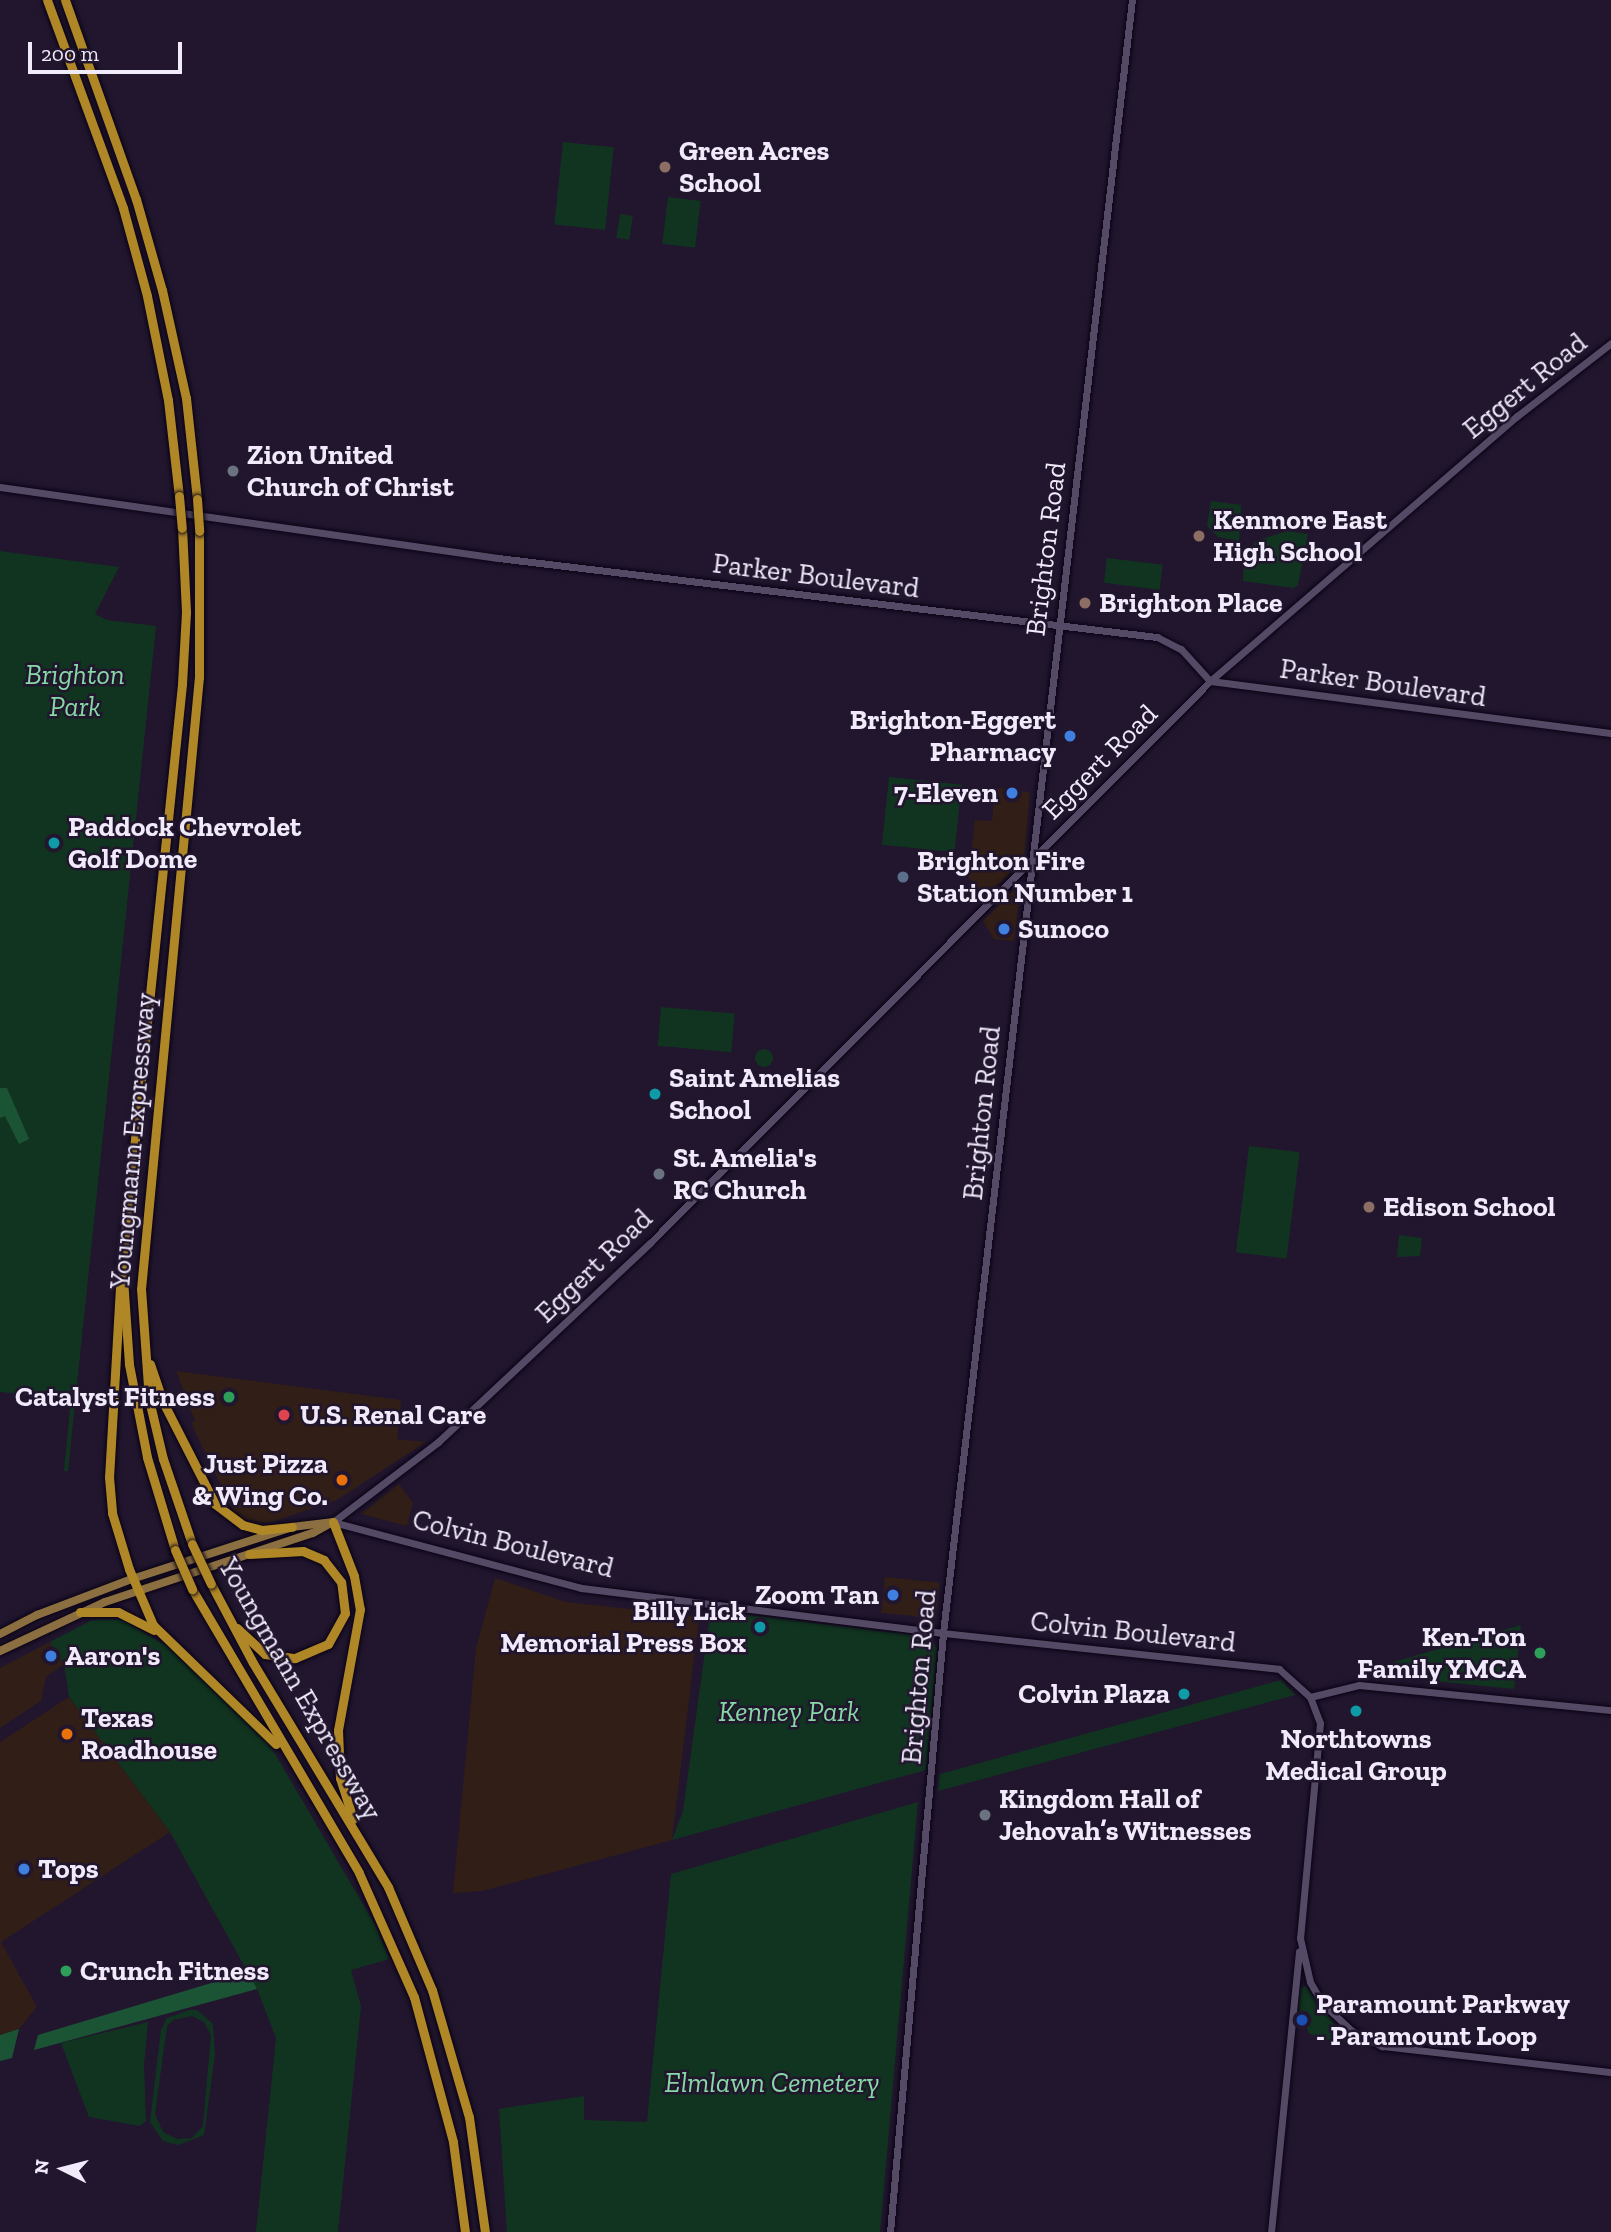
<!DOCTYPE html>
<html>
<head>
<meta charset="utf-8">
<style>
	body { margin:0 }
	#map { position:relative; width:1611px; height:2232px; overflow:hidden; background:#21162e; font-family:"Zilla Slab",serif }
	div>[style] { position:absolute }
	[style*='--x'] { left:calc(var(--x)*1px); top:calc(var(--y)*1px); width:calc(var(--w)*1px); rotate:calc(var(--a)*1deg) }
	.commercial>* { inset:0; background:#301e17; transform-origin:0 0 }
	.green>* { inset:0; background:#113420; transform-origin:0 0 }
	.round { border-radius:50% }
	.forest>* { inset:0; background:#1b5435 }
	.roads { filter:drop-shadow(0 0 2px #0a0315) drop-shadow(0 0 2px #0a0315) }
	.secondary>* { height:7px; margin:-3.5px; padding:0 3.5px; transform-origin:3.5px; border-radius:3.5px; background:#554a65 }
	.primary>* { height:8px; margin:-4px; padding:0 4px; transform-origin:4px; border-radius:4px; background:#8c6f40 }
	.highway>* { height:9px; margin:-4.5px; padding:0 4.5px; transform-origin:4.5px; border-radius:4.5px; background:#b08727 }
	.bridges { filter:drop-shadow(0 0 2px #0a0315) drop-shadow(0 0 2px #0a0315) }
	.highway-bridge>* { height:9px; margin:-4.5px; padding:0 4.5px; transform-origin:4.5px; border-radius:4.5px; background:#b08727 }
	.dots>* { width:19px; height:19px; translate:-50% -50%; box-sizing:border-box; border:4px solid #21162e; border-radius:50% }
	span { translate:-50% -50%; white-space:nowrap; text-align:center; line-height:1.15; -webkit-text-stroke:5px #21162e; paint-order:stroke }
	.poi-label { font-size:28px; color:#f0eafa; font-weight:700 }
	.left { translate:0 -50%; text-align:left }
	.right { translate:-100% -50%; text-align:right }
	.street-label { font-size:28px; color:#f0eafa }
	.park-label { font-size:28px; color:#86d8a5; font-style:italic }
	.north { position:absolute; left:28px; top:2134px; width:70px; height:70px; -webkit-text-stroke:5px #21162e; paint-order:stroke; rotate:276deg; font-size:19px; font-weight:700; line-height:28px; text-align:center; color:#f0eafa }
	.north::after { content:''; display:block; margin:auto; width:24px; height:32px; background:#f0eafa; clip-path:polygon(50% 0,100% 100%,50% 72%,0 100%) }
	.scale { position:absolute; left:28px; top:42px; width:154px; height:32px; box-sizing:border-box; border:4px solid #f0eafa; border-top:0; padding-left:9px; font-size:21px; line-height:24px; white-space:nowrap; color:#f0eafa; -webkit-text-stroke:5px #21162e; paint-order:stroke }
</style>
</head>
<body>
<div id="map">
	<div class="commercial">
		<i style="clip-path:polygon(995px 788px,1030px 792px,1024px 859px,971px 854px,975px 820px,992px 821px)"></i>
		<i style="clip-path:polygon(974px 868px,1011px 872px,986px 896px,966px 875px)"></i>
		<i style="clip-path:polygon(1021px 883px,1014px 941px,994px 939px,983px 921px)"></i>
		<i style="clip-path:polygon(176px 1371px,401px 1400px,397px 1439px,426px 1442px,337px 1500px,269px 1523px,246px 1520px,234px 1513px,191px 1423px,195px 1421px)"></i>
		<i style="clip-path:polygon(399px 1484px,413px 1503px,407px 1526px,361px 1514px)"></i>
		<i style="left:885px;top:1577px;width:55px;height:36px;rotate:6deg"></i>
		<i style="clip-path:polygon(495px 1578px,566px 1602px,699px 1617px,672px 1840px,483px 1891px,453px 1893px,476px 1648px)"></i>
		<i style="clip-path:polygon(50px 1642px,64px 1664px,46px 1677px,41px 1701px,0 1728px,0 1668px)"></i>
		<i style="clip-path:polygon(69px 1697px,170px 1832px,1px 1942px,37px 2007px,19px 2029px,0 2035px,0 1742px)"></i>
	</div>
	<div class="green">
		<i style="left:563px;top:142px;width:51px;height:83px;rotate:6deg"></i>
		<i style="left:668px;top:197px;width:33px;height:47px;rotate:7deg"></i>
		<i style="left:620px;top:214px;width:13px;height:24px;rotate:9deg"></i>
		<i style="clip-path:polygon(1211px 501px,1241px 505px,1239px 541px,1218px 537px,1207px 526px)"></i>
		<i style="clip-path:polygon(1287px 531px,1308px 534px,1298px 585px,1293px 588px,1243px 581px,1244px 560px,1256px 541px)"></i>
		<i style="clip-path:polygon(0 551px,119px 567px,95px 614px,107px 620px,156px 626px,68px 1471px,64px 1471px,71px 1399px,0 1392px)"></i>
		<i style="left:1107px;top:558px;width:56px;height:25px;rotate:7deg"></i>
		<i style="left:889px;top:777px;width:73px;height:68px;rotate:6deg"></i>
		<i style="left:661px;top:1007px;width:74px;height:39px;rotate:5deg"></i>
		<i class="round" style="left:755px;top:1049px;width:18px;height:18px"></i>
		<i style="left:1249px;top:1146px;width:51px;height:107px;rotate:7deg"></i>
		<i style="clip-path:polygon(1399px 1235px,1422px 1238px,1420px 1256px,1397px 1257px)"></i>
		<i style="clip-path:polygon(717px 1611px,929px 1637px,937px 1648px,926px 1770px,672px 1840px,683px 1811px,710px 1615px)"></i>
		<i style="clip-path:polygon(121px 1619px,168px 1647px,267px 1740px,375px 1925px,389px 1959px,351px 1970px,361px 2006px,338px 2232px,256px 2232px,276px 2038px,257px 1989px,170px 1832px,69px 1697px,64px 1664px,50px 1642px,92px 1620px)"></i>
		<i style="clip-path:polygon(1521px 1625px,1514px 1689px,1356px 1673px)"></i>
		<i style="clip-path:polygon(1281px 1680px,1295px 1695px,938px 1791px,940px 1774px)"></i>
		<i style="clip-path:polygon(918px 1802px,880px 2232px,507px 2232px,499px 2109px,584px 2096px,584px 2120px,647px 2122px,671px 1874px)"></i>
		<i style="clip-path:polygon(1306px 1986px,1333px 2023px,1359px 2043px,1321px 2039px,1309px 2033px,1298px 2010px,1300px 1988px)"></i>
		<i style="clip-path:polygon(evenodd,189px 2010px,197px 2010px,213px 2024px,215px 2055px,204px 2135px,178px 2145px,163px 2141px,150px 2122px,161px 2030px,167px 2018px,189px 2010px,192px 2016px,204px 2022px,211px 2035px,203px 2126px,192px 2138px,177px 2139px,163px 2132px,155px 2114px,167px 2026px,173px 2020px,192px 2016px)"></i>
		<i style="clip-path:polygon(148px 2022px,144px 2066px,146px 2121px,140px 2126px,89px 2117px,61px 2043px)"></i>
	</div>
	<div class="forest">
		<i style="clip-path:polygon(0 1088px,7px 1088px,29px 1139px,19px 1144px,5px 1116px,0 1118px)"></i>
		<i style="clip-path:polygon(248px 1972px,257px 1989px,34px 2050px,38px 2035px)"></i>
		<i style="clip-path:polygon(19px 2029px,12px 2058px,0 2061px,0 2035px)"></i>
	</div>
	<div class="roads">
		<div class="secondary">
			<i style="--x:0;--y:487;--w:503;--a:8.11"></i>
			<i style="--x:498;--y:558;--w:664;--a:6.84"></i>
			<i style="--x:1157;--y:637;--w:27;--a:27"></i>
			<i style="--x:1181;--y:649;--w:43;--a:47.8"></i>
			<i style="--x:1210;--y:681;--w:404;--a:7.4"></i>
			<i style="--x:333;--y:1522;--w:132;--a:-37.3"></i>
			<i style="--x:438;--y:1442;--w:291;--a:-43.2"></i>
			<i style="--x:650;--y:1243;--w:793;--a:-45.1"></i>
			<i style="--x:1210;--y:681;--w:406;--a:-40.8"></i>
			<i style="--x:1517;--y:416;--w:119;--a:-37.8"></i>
			<i style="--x:333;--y:1522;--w:257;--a:14.9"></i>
			<i style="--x:581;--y:1588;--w:365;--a:7.1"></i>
			<i style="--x:943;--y:1633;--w:338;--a:6.1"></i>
			<i style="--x:1279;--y:1669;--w:42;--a:42.1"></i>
			<i style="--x:1310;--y:1697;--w:28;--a:69"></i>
			<i style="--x:1320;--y:1723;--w:216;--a:95.3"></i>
			<i style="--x:1300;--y:1938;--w:45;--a:77.2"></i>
			<i style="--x:1310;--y:1982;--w:24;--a:60"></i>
			<i style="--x:1322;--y:2003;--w:41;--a:43"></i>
			<i style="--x:1352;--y:2031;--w:34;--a:27"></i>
			<i style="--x:1382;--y:2046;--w:230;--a:6.5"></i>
			<i style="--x:1310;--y:1697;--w:50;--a:-13.8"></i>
			<i style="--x:1359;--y:1685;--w:253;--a:5.7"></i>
			<i style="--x:890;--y:2232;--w:601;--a:-84.94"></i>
			<i style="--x:943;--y:1633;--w:1644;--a:-83.4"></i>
			<i style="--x:1271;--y:2232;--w:282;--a:-84.3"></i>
		</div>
		<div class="primary">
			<i style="--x:0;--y:1634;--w:42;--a:-27.2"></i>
			<i style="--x:37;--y:1615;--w:102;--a:-20.8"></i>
			<i style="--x:132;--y:1579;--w:168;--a:-18"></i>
			<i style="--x:292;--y:1527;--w:38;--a:-7"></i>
			<i style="--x:0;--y:1651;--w:116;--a:-25"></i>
			<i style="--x:105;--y:1602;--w:219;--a:-18.4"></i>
			<i style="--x:313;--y:1533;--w:23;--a:-29"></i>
		</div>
		<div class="highway">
			<i style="--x:47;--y:0;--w:221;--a:69.9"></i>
			<i style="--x:123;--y:208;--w:91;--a:74.7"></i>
			<i style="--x:147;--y:296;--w:106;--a:78.6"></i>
			<i style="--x:168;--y:400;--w:97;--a:83.5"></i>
			<i style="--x:65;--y:0;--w:211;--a:70.4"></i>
			<i style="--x:136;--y:199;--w:95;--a:74.1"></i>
			<i style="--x:162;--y:290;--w:111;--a:77.5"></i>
			<i style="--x:186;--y:398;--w:102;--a:83.8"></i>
			<i style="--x:120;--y:1287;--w:190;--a:93.3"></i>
			<i style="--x:109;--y:1477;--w:36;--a:85"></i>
			<i style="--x:112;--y:1513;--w:59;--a:73.1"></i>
			<i style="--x:129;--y:1569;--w:61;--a:66.8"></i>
			<i style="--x:153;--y:1625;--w:171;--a:44.1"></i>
			<i style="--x:150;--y:1364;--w:40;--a:71.1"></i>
			<i style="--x:163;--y:1402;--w:114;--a:63"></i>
			<i style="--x:215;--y:1504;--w:35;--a:37"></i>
			<i style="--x:243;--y:1525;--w:20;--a:15"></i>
			<i style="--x:262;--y:1530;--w:30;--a:-6"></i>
			<i style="--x:333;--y:1522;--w:58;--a:68.7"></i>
			<i style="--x:354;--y:1576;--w:34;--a:80"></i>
			<i style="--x:360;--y:1609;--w:123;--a:100.3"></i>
			<i style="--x:338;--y:1730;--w:48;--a:87.6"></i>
			<i style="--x:340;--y:1778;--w:43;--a:72.4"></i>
			<i style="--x:192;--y:1544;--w:90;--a:-108.8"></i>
			<i style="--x:163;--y:1459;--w:61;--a:-103.3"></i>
			<i style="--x:149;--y:1400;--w:111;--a:-94.1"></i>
			<i style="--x:141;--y:1289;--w:615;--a:-84.59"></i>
			<i style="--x:199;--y:677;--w:146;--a:-90"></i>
			<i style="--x:175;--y:1550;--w:97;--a:-106.8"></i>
			<i style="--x:147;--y:1457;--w:95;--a:-101"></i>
			<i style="--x:129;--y:1364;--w:99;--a:-94"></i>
			<i style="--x:122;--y:1265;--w:584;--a:-84.1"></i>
			<i style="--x:182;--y:684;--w:72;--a:-86.8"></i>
			<i style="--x:186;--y:612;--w:84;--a:-92.7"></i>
			<i style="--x:211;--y:1584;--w:89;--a:62"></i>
			<i style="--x:253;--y:1663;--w:262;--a:58.9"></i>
			<i style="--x:388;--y:1887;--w:112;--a:66.9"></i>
			<i style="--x:432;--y:1990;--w:132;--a:73.8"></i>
			<i style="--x:469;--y:2117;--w:116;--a:82.1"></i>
			<i style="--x:192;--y:1589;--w:329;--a:59.5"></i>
			<i style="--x:359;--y:1873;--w:136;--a:66.1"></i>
			<i style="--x:414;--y:1997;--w:150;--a:74.9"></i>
			<i style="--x:453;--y:2142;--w:91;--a:82.4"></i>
			<i style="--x:80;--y:1612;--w:38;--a:0"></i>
			<i style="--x:118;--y:1612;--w:40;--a:26.6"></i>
			<i style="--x:237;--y:1628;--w:38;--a:43"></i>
			<i style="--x:265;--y:1654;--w:30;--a:8"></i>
			<i style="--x:295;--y:1658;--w:36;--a:-23"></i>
			<i style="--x:328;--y:1644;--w:35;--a:-61"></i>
			<i style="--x:345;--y:1613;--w:31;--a:-97"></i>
			<i style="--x:341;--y:1582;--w:28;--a:-128"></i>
			<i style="--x:324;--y:1560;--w:23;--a:-157"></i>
			<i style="--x:303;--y:1551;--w:54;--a:176.8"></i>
		</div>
	</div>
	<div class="bridges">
		<div class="highway-bridge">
			<i style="--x:179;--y:496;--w:32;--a:85"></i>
			<i style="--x:197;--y:499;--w:32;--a:86"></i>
			<i style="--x:192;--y:1544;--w:44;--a:64.6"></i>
			<i style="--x:175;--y:1550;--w:43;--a:66.4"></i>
		</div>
	</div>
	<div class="dots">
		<i style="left:665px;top:167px;background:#8d6e63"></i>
		<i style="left:233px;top:471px;background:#6b7280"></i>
		<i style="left:1199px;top:536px;background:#8d6e63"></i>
		<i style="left:1085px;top:603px;background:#8d6e63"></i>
		<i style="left:1070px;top:736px;background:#3f7fe0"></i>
		<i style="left:1012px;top:793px;background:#3f7fe0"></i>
		<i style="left:54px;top:843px;background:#0f9aa8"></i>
		<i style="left:903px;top:877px;background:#5c6f8a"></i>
		<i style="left:1004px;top:929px;background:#3f7fe0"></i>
		<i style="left:655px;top:1094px;background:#0f9aa8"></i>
		<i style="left:659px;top:1174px;background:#6b7280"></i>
		<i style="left:1369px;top:1207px;background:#8d6e63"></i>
		<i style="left:229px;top:1397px;background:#2e9e5b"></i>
		<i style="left:284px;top:1415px;background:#e0444e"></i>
		<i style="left:342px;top:1480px;background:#e8710a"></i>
		<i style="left:893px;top:1595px;background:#3f7fe0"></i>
		<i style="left:760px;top:1627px;background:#0f9aa8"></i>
		<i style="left:1540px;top:1653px;background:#2e9e5b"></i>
		<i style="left:51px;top:1656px;background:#3f7fe0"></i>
		<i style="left:1184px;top:1694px;background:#0f9aa8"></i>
		<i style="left:1356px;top:1711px;background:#0f9aa8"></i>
		<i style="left:67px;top:1734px;background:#e8710a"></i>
		<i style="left:985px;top:1815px;background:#6b7280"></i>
		<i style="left:24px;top:1869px;background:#3f7fe0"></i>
		<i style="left:66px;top:1971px;background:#2e9e5b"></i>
		<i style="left:1302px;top:2020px;background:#1a4fb4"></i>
	</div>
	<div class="poi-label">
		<span class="left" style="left:679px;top:167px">Green Acres<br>School</span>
		<span class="left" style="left:247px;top:471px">Zion United<br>Church of Christ</span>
		<span class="left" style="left:1213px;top:536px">Kenmore East<br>High School</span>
		<span class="left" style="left:1099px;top:603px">Brighton Place</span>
		<span class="right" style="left:1056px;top:736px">Brighton-Eggert<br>Pharmacy</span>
		<span class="right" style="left:998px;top:793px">7-Eleven</span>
		<span class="left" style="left:68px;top:843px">Paddock Chevrolet<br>Golf Dome</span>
		<span class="left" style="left:917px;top:877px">Brighton Fire<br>Station Number 1</span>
		<span class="left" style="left:1018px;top:929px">Sunoco</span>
		<span class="left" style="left:669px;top:1094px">Saint Amelias<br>School</span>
		<span class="left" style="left:673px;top:1174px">St. Amelia's<br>RC Church</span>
		<span class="left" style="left:1383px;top:1207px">Edison School</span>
		<span class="right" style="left:215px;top:1397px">Catalyst Fitness</span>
		<span class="left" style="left:300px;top:1415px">U.S. Renal Care</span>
		<span class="right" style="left:328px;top:1480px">Just Pizza<br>&amp; Wing Co.</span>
		<span class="right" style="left:879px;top:1595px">Zoom Tan</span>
		<span class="right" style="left:746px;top:1627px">Billy Lick<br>Memorial Press Box</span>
		<span class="right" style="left:1526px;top:1653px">Ken-Ton<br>Family YMCA</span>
		<span class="left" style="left:65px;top:1656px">Aaron's</span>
		<span class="right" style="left:1170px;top:1694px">Colvin Plaza</span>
		<span class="left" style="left:81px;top:1734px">Texas<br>Roadhouse</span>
		<span style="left:1356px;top:1755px">Northtowns<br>Medical Group</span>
		<span class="left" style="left:999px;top:1815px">Kingdom Hall of<br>Jehovah’s Witnesses</span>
		<span class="left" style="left:38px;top:1869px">Tops</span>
		<span class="left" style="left:80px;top:1971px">Crunch Fitness</span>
		<span class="left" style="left:1316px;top:2020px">Paramount Parkway<br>- Paramount Loop</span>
	</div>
	<div class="street-label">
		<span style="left:1525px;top:386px;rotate:-39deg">Eggert Road</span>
		<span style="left:1046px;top:549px;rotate:-83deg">Brighton Road</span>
		<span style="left:816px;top:576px;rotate:7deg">Parker Boulevard</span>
		<span style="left:1383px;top:683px;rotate:8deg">Parker Boulevard</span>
		<span style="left:1100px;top:762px;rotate:-45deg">Eggert Road</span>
		<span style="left:982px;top:1113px;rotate:-84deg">Brighton Road</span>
		<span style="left:133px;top:1141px;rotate:-85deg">Youngmann Expressway</span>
		<span style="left:594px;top:1266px;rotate:-44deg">Eggert Road</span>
		<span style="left:513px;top:1544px;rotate:14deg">Colvin Boulevard</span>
		<span style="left:1133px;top:1632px;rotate:6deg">Colvin Boulevard</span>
		<span style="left:919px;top:1677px;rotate:-85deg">Brighton Road</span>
		<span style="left:300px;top:1689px;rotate:60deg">Youngmann Expressway</span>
	</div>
	<div class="park-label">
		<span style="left:75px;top:691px">Brighton<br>Park</span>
		<span style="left:789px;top:1712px">Kenney Park</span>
		<span style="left:772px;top:2083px">Elmlawn Cemetery</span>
	</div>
	<div class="north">N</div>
	<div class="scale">200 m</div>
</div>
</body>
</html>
